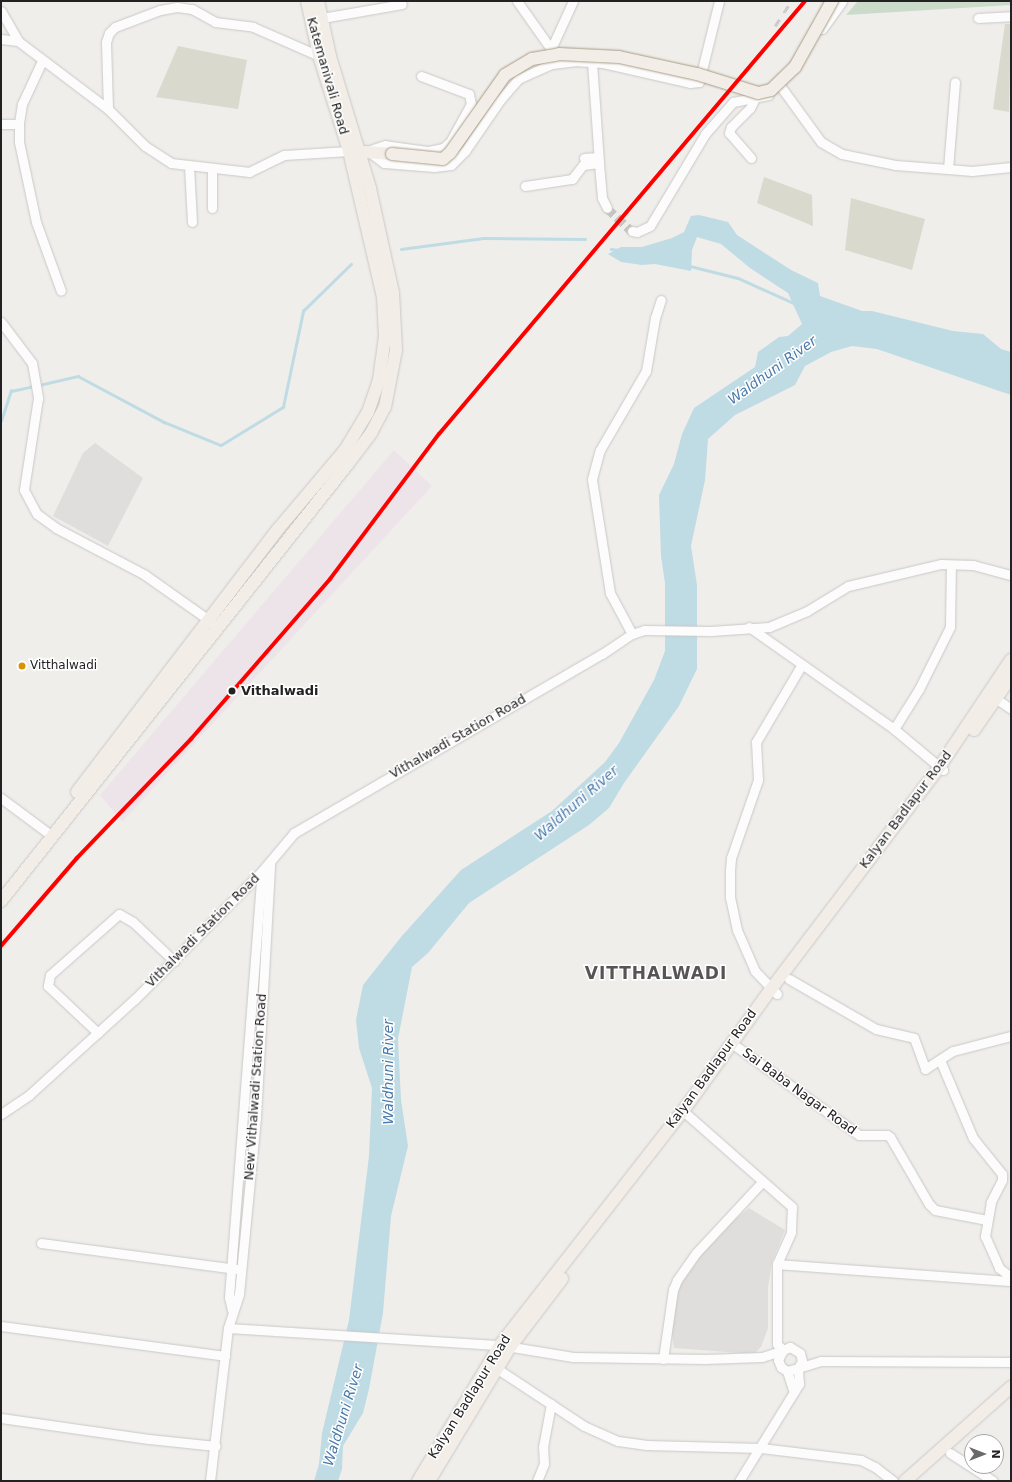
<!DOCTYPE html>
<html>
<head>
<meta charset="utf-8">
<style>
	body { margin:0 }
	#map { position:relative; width:1012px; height:1482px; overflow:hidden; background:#f0eeeb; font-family:"DejaVu Sans",sans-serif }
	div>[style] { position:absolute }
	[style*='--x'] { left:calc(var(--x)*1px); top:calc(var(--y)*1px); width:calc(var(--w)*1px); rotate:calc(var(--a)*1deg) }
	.residential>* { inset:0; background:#dfdedc }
	.industrial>* { inset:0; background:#ede4e9 }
	.construction>* { inset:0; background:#d9d9cd }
	.cemetery>* { inset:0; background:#cadbca }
	.water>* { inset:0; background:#bfdbe3 }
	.stream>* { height:2.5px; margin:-1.25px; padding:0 1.25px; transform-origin:1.25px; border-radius:1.25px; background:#bfdbe3 }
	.minor-tunnel>* { height:9px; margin-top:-4.5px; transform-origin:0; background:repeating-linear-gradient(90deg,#c7c5c3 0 9px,transparent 0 13.5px) }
	.roads { filter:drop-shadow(0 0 1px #c9c8c7) drop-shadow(0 0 1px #c9c8c7) }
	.minor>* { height:9px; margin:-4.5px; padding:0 4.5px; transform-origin:4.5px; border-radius:4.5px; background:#fdfcfc }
	.major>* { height:12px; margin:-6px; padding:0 6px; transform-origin:6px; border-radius:6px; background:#f3ede7 }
	.rail>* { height:2.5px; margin-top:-1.25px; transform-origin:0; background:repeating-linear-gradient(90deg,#ccc 0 8px,transparent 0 16px) }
	.bridges { filter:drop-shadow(0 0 1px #a79c86) drop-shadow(0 0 1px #a79c86) }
	.major-bridge>* { height:12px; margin:-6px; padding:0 6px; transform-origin:6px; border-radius:6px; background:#f3ede7 }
	.rail-1>* { height:4px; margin:-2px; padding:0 2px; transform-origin:2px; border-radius:2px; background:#f00 }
	.dots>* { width:11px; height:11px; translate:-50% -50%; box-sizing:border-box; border:2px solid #fff; border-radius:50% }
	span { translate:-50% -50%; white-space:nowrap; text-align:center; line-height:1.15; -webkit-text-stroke:3px #fff; paint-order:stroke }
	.bus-label { font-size:12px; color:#222 }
	.left { translate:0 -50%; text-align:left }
	.street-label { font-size:13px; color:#222 }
	.stop-label { font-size:13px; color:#222; font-weight:700 }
	.water-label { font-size:14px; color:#4a7aab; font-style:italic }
	.district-label { font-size:17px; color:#555; font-weight:700; letter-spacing:1px }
	.frame { position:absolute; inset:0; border:2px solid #222; pointer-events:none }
	.north { position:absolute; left:964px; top:1434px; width:40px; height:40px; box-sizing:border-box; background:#fff; border:1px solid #a7a7a7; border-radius:50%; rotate:90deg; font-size:11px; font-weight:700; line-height:16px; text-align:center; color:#222 }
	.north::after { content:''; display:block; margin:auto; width:14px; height:18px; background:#6a6968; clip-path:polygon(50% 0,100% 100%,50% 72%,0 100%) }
</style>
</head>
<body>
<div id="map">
	<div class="residential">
		<i style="clip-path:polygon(95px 443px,143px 478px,108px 546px,53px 516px,83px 453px)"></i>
		<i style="clip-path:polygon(749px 1208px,785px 1230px,772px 1262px,768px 1287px,768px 1328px,761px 1347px,754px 1354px,674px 1348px,671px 1326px,680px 1284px,716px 1235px)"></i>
	</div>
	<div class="industrial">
		<i style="clip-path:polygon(394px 450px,432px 486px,122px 822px,100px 795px)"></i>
	</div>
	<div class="construction">
		<i style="clip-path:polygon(1005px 24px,1011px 24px,1009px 112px,993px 109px)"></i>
		<i style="clip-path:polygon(178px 46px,247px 60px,238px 109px,156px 97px)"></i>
		<i style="clip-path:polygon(764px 177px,812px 195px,813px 226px,757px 203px)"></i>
		<i style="clip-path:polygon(851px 198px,925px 219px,912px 270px,845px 250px)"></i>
	</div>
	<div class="cemetery">
		<i style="clip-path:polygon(858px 1px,1011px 1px,1011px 5px,846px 15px)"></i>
	</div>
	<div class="water">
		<i style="clip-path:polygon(699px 215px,728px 222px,737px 235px,791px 270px,818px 283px,820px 296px,862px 311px,872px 311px,953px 331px,983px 334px,1001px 349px,1011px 352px,1011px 395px,877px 349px,852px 346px,831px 352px,805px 366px,795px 385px,735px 415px,708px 439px,705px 480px,691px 546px,697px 585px,697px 669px,679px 706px,624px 783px,609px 808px,589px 825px,469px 903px,428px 953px,412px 967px,398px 1039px,401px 1100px,408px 1146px,391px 1216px,383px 1313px,369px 1389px,363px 1413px,343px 1446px,342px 1469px,338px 1481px,314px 1481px,319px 1464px,322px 1433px,349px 1320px,369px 1156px,372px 1088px,359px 1048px,356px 1020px,363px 985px,401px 937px,461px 870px,552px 811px,605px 762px,619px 743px,654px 680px,665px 651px,665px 583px,661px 556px,659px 495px,674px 464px,682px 434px,694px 408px,755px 367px,758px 352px,779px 337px,788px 336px,802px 324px,788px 293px,750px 268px,721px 244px,697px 237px,692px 250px,691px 271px,655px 264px,642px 265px,621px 262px,608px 254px,621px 247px,642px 247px,672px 238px,684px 232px,691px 216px)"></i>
	</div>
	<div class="stream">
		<i style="--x:401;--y:249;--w:83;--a:-7.6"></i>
		<i style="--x:483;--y:238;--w:102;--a:0.6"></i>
		<i style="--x:611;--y:249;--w:8;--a:7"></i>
		<i style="--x:690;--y:266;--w:49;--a:14"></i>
		<i style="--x:738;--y:278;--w:64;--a:24.1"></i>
		<i style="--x:39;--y:385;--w:40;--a:-13"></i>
		<i style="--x:78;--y:376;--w:98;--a:28.1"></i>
		<i style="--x:164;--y:422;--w:61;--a:22"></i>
		<i style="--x:221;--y:445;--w:73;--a:-31.5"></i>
		<i style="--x:283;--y:407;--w:98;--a:-78.2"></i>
		<i style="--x:303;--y:311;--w:67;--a:-44.4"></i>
		<i style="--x:1;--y:421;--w:32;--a:-72"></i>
		<i style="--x:11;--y:391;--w:24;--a:-12"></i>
	</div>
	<div class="minor-tunnel">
		<i style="--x:607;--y:208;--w:34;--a:43"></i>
	</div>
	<div class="roads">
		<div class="minor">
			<i style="--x:517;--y:1;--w:59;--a:54.7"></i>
			<i style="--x:551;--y:49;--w:12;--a:85"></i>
			<i style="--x:1;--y:11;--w:34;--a:60"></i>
			<i style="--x:18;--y:41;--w:113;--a:37.1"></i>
			<i style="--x:108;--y:109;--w:52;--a:45"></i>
			<i style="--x:145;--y:146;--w:31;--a:33"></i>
			<i style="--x:171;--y:163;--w:79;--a:6.6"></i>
			<i style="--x:249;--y:172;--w:39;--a:-26"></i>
			<i style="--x:284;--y:155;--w:65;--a:-3.5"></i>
			<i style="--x:322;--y:18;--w:81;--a:-9.9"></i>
			<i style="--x:978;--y:18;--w:33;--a:-3"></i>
			<i style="--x:822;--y:29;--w:34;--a:-54"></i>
			<i style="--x:1;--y:39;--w:17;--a:7"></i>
			<i style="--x:551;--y:49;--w:53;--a:-65.4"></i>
			<i style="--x:42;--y:61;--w:47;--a:114.9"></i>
			<i style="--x:22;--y:104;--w:20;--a:99"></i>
			<i style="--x:19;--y:124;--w:18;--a:90"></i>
			<i style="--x:19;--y:142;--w:82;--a:78"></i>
			<i style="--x:36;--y:222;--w:73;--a:70.1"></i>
			<i style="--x:592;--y:62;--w:113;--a:86"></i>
			<i style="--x:600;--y:175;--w:23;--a:85"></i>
			<i style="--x:602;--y:198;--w:11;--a:63"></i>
			<i style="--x:421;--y:76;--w:51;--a:20.6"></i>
			<i style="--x:469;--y:94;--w:10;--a:79"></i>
			<i style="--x:471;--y:104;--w:43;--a:118.9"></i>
			<i style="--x:450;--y:142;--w:9;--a:139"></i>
			<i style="--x:443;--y:148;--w:16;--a:169"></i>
			<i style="--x:427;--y:151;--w:42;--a:-171.9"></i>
			<i style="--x:385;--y:145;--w:18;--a:161"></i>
			<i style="--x:368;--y:151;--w:20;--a:37"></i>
			<i style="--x:384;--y:163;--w:50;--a:4.6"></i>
			<i style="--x:434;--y:167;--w:17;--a:-7"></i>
			<i style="--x:451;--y:165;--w:20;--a:-45"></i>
			<i style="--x:465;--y:151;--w:62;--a:-55.5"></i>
			<i style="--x:500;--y:100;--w:28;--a:-49"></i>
			<i style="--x:518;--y:79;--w:37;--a:-24"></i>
			<i style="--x:552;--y:64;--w:23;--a:-7"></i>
			<i style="--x:575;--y:61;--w:28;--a:4"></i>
			<i style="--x:603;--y:63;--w:89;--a:12.9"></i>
			<i style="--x:690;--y:83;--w:9;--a:-6"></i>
			<i style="--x:699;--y:82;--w:83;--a:-76.1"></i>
			<i style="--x:781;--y:87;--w:68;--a:54"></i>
			<i style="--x:821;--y:142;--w:24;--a:30"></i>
			<i style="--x:842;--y:154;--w:54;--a:11.7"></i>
			<i style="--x:895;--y:165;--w:53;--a:4.3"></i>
			<i style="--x:948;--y:169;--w:24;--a:5"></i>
			<i style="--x:972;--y:171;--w:39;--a:-6"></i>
			<i style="--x:108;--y:109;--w:67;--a:-91.7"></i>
			<i style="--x:106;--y:42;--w:9;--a:-72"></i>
			<i style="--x:109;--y:33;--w:8;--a:-45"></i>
			<i style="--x:115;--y:27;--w:48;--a:-20.7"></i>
			<i style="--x:160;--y:10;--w:17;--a:-10"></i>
			<i style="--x:177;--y:7;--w:15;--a:8"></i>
			<i style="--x:192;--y:9;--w:26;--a:29"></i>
			<i style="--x:215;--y:22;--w:38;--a:7"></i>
			<i style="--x:253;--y:27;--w:72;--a:23.7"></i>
			<i style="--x:1;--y:124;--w:18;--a:0"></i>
			<i style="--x:584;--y:158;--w:14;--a:-4"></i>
			<i style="--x:751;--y:158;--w:33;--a:-131"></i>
			<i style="--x:729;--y:133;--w:6;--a:-72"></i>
			<i style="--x:731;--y:127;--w:27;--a:-45"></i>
			<i style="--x:750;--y:108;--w:9;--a:-63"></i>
			<i style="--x:189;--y:166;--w:56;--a:86.9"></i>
			<i style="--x:212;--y:169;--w:39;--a:90"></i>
			<i style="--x:948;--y:169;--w:87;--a:-85.4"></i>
			<i style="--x:525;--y:186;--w:48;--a:-8.5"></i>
			<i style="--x:572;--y:179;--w:18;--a:-52"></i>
			<i style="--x:583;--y:165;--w:16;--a:-7"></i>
			<i style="--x:632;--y:231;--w:5;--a:11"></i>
			<i style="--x:637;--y:232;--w:14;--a:-25"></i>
			<i style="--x:650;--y:226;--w:107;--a:-59.1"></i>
			<i style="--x:705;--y:134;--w:43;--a:-48.8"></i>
			<i style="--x:733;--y:102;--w:36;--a:-11"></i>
			<i style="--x:1;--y:322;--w:51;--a:52.9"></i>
			<i style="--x:32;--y:363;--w:36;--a:80"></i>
			<i style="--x:38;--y:398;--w:93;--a:98.7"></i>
			<i style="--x:24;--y:490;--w:27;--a:62"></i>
			<i style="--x:37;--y:514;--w:24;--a:36"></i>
			<i style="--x:56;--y:528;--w:101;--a:27.8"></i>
			<i style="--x:145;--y:575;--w:83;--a:35.2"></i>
			<i style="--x:749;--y:627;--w:177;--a:35.1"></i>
			<i style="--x:894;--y:729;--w:64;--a:39.9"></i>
			<i style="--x:632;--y:634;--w:47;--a:-118.2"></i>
			<i style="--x:610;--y:593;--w:115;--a:-99"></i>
			<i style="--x:592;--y:479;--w:30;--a:-75"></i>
			<i style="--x:600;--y:450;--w:91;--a:-59.8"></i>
			<i style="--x:646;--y:371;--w:54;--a:-80.4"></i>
			<i style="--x:655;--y:318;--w:19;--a:-72"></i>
			<i style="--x:992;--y:696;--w:23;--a:34"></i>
			<i style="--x:894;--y:729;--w:47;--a:-58"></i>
			<i style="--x:919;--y:689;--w:69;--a:-63.4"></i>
			<i style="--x:950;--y:627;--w:62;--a:-89.1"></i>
			<i style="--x:1;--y:798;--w:64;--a:36.7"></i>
			<i style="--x:789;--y:979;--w:100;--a:29.9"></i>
			<i style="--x:876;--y:1029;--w:39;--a:13"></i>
			<i style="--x:914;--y:1038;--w:33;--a:70"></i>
			<i style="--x:925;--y:1069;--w:33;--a:-33"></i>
			<i style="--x:953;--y:1051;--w:60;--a:-14.5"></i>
			<i style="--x:777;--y:994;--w:32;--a:-134"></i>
			<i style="--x:755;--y:971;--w:45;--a:-113.7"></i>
			<i style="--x:737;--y:930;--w:34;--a:-102"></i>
			<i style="--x:730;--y:897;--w:27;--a:-90"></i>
			<i style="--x:730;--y:870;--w:12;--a:-85"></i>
			<i style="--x:731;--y:858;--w:83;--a:-70.9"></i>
			<i style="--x:758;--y:780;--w:38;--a:-93"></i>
			<i style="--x:756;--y:742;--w:88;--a:-59.4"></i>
			<i style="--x:98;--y:1033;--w:69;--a:-136.8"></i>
			<i style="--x:48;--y:986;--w:11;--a:-80"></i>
			<i style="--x:50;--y:975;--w:92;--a:-41.5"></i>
			<i style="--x:119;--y:914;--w:16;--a:30"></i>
			<i style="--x:133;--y:922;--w:57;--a:43.6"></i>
			<i style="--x:737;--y:1047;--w:150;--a:35.8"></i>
			<i style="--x:859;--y:1135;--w:28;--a:0"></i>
			<i style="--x:887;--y:1135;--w:4;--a:34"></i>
			<i style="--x:890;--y:1137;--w:78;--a:59.8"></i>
			<i style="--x:929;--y:1204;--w:8;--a:45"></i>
			<i style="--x:935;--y:1210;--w:53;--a:10.9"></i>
			<i style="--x:940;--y:1060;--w:85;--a:67.1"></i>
			<i style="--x:973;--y:1138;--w:46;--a:51.1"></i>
			<i style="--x:1002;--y:1174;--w:6;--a:90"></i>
			<i style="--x:1002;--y:1180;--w:25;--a:117"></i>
			<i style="--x:991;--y:1202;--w:35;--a:100"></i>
			<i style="--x:985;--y:1236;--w:35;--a:66"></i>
			<i style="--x:999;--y:1268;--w:15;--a:37"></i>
			<i style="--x:1;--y:1114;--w:34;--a:-34"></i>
			<i style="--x:29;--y:1095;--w:143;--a:-42.2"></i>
			<i style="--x:135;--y:999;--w:180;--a:-45.2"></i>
			<i style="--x:262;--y:871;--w:50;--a:-49.9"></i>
			<i style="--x:294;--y:833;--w:356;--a:-30.2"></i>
			<i style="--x:602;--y:654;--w:36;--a:-34"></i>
			<i style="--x:632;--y:634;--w:13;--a:-18"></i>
			<i style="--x:644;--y:630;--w:67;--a:0.9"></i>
			<i style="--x:711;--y:631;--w:58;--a:-3.9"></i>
			<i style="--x:769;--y:627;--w:41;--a:-22.8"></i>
			<i style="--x:807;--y:611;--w:48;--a:-31.4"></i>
			<i style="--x:848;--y:586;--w:96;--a:-13.3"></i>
			<i style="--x:941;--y:564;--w:32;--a:2"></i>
			<i style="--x:973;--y:565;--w:39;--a:15"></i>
			<i style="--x:41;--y:1243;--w:197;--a:7.6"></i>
			<i style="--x:777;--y:1264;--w:235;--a:4.2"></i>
			<i style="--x:232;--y:1310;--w:13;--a:-103"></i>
			<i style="--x:229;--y:1297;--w:427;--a:-85.6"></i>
			<i style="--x:1;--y:1326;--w:226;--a:7.6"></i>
			<i style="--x:228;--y:1328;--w:273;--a:3.6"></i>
			<i style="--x:500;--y:1345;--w:74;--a:9.3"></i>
			<i style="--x:573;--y:1357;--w:132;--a:0.9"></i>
			<i style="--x:705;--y:1359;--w:57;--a:-2"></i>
			<i style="--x:762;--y:1357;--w:22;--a:-18"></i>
			<i style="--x:783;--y:1350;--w:8;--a:-135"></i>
			<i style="--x:777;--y:1344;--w:80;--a:-90"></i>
			<i style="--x:777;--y:1264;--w:35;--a:-66"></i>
			<i style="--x:791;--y:1232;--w:25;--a:-88"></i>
			<i style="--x:792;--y:1207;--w:145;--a:-138.6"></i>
			<i style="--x:663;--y:1359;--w:70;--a:-81.8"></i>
			<i style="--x:673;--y:1290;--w:11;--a:-68"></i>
			<i style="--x:677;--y:1280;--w:33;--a:-55"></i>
			<i style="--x:696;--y:1253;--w:97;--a:-47.1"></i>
			<i style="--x:493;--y:1366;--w:109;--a:33.4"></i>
			<i style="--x:584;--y:1426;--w:37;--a:24"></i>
			<i style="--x:618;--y:1441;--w:29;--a:8"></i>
			<i style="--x:647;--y:1445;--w:114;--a:1.5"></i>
			<i style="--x:761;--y:1448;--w:101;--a:6.8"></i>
			<i style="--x:861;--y:1460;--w:16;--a:27"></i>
			<i style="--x:875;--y:1467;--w:23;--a:38"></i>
			<i style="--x:787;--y:1371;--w:11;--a:-15"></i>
			<i style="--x:798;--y:1368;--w:8;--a:-60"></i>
			<i style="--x:802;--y:1361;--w:8;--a:-104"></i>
			<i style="--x:800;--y:1353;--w:12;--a:-149"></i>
			<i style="--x:790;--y:1347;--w:8;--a:157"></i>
			<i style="--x:783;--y:1350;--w:11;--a:117"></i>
			<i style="--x:778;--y:1360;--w:8;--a:67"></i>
			<i style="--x:781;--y:1367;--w:7;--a:34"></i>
			<i style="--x:787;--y:1371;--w:22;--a:72"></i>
			<i style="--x:1;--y:1418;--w:149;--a:8.1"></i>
			<i style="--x:149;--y:1439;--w:67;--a:6"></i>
			<i style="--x:950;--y:1453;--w:51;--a:33.1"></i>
			<i style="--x:210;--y:1481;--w:154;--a:-83.3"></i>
			<i style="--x:228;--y:1328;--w:36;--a:-72"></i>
			<i style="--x:239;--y:1294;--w:178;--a:-84.5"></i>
			<i style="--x:256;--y:1117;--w:254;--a:-86.8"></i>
			<i style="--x:537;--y:1481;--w:18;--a:-68"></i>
			<i style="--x:544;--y:1464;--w:17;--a:-93"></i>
			<i style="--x:543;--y:1447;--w:44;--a:-79.5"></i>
			<i style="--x:739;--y:1481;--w:114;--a:-58.3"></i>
			<i style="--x:799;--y:1384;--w:16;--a:-94"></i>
			<i style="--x:798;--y:1368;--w:24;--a:-17"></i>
			<i style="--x:821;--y:1361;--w:190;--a:0.3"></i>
		</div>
		<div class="major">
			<i style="--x:352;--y:151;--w:40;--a:4.3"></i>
			<i style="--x:974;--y:730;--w:65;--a:-55.1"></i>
			<i style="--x:77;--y:792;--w:332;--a:-52.6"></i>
			<i style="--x:279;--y:528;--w:102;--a:-49.8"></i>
			<i style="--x:345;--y:450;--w:44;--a:-58.8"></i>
			<i style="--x:368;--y:412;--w:34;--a:-71"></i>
			<i style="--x:379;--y:380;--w:44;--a:-82.2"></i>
			<i style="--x:385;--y:336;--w:39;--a:-93"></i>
			<i style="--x:383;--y:297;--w:150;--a:-103.1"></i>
			<i style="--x:349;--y:151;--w:100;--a:-107.5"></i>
			<i style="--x:319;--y:56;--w:56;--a:-102.3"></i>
			<i style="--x:1;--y:901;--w:557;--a:-51.57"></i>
			<i style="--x:347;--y:465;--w:40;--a:-53"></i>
			<i style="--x:371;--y:433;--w:30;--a:-62"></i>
			<i style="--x:385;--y:407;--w:58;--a:-79.1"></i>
			<i style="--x:396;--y:350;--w:57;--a:-93"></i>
			<i style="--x:393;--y:293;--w:107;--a:-102.4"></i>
			<i style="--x:370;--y:188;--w:138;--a:-106.9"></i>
			<i style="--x:330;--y:56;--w:56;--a:-102.3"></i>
			<i style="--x:418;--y:1481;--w:159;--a:-58.9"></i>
			<i style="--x:500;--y:1345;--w:297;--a:-52"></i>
			<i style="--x:683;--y:1111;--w:150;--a:-54.2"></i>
			<i style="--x:771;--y:989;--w:280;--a:-52.8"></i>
			<i style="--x:940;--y:766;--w:128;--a:-56.2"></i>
			<i style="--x:429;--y:1481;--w:157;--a:-58.8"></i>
			<i style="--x:510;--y:1347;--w:86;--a:-52.6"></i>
			<i style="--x:905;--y:1481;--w:142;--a:-41.6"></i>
		</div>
	</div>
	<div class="rail">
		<i style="--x:775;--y:26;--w:30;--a:-57"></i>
	</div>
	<div class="bridges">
		<div class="major-bridge">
			<i style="--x:392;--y:154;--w:51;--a:5.6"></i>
			<i style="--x:443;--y:159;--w:9;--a:-41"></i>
			<i style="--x:450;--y:153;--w:95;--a:-54.8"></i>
			<i style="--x:505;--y:75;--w:31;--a:-31"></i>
			<i style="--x:532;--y:59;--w:27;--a:-10"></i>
			<i style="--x:559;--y:54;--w:60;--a:2.9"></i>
			<i style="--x:619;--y:57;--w:80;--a:12.3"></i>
			<i style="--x:697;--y:74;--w:64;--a:17.3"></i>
			<i style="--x:758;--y:93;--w:13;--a:-13"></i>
			<i style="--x:771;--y:90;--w:33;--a:-44"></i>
			<i style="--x:795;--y:67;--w:76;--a:-60.7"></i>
		</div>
	</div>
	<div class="rail-1">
		<i style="--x:1;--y:946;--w:116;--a:-49.2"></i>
		<i style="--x:77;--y:858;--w:165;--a:-46.2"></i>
		<i style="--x:191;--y:739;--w:212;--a:-49"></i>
		<i style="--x:330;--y:579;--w:181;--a:-53.1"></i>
		<i style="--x:439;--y:434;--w:567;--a:-49.79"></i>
	</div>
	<div class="dots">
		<i style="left:22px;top:666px;background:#d79205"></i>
		<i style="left:232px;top:691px;background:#222"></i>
	</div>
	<div class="bus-label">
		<span class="left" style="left:30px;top:666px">Vitthalwadi</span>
	</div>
	<div class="street-label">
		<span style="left:327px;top:76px;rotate:74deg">Katemanivali Road</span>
		<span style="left:458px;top:737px;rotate:-30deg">Vithalwadi Station Road</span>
		<span style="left:906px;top:810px;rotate:-53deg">Kalyan Badlapur Road</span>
		<span style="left:203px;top:931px;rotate:-45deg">Vithalwadi Station Road</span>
		<span style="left:712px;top:1069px;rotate:-54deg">Kalyan Badlapur Road</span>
		<span style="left:256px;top:1087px;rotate:-86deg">New Vithalwadi Station Road</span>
		<span style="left:799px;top:1092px;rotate:36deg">Sai Baba Nagar Road</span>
		<span style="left:470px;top:1397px;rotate:-58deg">Kalyan Badlapur Road</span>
	</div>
	<div class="stop-label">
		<span class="left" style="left:241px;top:691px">Vithalwadi</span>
	</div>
	<div class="water-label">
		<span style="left:772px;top:370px;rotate:-36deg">Waldhuni River</span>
		<span style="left:576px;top:803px;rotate:-41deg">Waldhuni River</span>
		<span style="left:388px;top:1072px;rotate:-90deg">Waldhuni River</span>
		<span style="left:343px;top:1415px;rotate:-73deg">Waldhuni River</span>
	</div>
	<div class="district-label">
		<span style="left:656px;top:974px">VITTHALWADI</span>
	</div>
	<div class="frame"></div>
	<div class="north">N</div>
</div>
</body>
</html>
